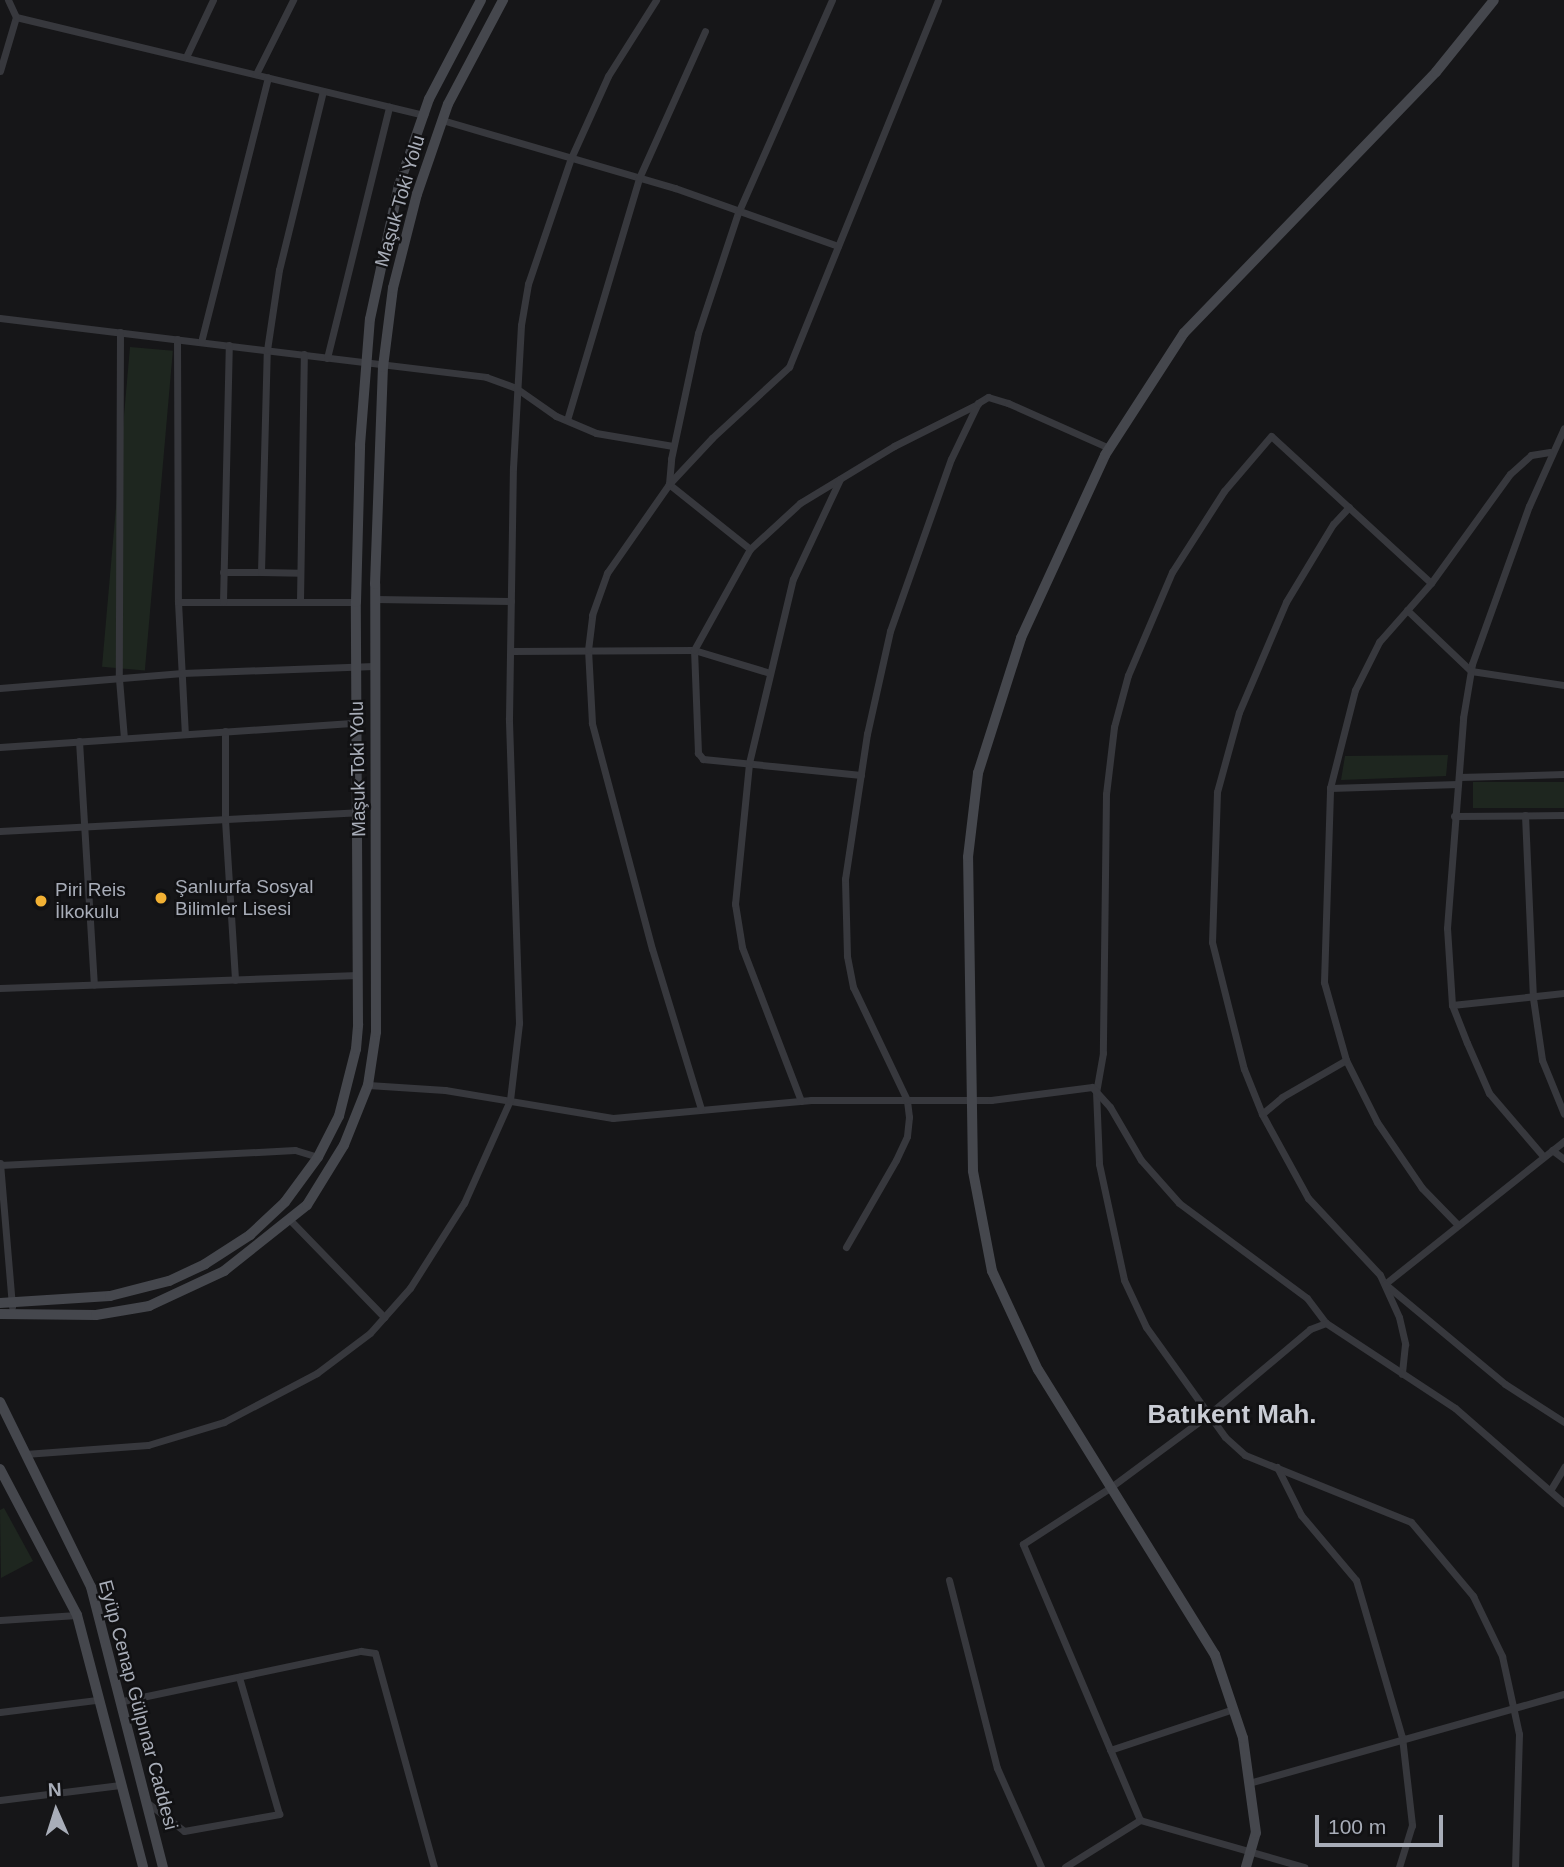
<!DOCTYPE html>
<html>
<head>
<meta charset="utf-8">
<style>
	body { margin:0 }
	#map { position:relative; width:1564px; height:1867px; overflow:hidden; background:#161618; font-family:Arial,sans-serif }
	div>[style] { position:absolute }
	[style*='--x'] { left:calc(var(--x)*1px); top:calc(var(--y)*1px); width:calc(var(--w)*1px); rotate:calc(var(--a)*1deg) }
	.green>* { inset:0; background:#1e261f; transform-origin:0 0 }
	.street>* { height:7px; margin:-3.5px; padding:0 3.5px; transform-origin:3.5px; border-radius:3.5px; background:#37383d }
	.secondary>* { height:10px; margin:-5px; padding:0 5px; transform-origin:5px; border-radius:5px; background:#45474d }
	.dots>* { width:19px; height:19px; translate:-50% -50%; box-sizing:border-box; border:4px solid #111113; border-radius:50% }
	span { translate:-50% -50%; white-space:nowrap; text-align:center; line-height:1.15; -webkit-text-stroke:5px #111113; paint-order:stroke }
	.street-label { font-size:19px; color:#a8adb8 }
	.poi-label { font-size:19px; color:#a8adb8 }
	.left { translate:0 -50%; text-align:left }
	.district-label { font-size:26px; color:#c9ccd4; font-weight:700 }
	.north { position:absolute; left:21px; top:1776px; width:70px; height:70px; -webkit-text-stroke:5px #111113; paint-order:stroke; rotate:357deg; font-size:19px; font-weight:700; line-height:28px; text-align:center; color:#a8adb8 }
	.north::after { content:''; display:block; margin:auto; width:24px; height:32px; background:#a8adb8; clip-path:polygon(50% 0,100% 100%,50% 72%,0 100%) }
	.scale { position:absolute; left:1315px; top:1815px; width:128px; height:32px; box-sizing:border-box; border:4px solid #a8adb8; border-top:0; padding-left:9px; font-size:21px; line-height:24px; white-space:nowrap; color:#a8adb8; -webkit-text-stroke:5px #111113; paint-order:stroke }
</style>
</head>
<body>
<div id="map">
	<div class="green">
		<i style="left:130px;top:347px;width:43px;height:321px;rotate:5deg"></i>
		<i style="clip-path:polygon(1448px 755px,1446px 776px,1341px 780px,1345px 756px)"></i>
		<i style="left:1564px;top:782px;width:26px;height:91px;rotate:90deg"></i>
		<i style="clip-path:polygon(4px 1508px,33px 1561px,1px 1578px,0 1510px)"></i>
	</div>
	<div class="street">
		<i style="--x:16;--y:17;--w:420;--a:13.5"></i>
		<i style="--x:186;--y:57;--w:63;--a:-64.7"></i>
		<i style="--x:0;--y:71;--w:56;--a:-73.5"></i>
		<i style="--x:16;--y:17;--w:19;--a:-115"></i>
		<i style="--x:256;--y:74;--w:83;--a:-63.4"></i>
		<i style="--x:442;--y:120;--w:243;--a:16.3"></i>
		<i style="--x:675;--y:188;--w:173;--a:19.6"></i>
		<i style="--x:0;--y:318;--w:490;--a:6.9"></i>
		<i style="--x:486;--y:377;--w:32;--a:20"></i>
		<i style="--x:516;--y:388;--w:49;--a:35"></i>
		<i style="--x:556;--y:416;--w:43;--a:23"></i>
		<i style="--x:596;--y:433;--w:78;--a:9.6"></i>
		<i style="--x:120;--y:332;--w:347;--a:90.2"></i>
		<i style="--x:119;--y:679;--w:59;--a:85.2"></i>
		<i style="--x:177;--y:339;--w:263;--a:89.8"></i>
		<i style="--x:178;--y:602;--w:132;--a:87"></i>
		<i style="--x:201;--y:342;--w:273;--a:-75.8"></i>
		<i style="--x:327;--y:358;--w:259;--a:-76.1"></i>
		<i style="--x:567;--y:420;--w:252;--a:-73.4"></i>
		<i style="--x:639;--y:178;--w:161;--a:-65.8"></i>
		<i style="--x:1349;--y:507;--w:23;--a:133"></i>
		<i style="--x:1333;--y:524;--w:91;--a:121.1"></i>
		<i style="--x:1286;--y:602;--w:120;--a:113.1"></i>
		<i style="--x:1239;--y:712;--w:83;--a:105.4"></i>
		<i style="--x:1217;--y:792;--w:150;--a:91.9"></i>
		<i style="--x:1212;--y:942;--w:131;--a:75.9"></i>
		<i style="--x:1244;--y:1069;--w:48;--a:68.2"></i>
		<i style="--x:1262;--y:1114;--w:96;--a:61.3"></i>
		<i style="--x:1308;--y:1198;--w:105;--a:46.9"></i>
		<i style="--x:1380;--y:1275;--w:46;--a:65.7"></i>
		<i style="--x:1399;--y:1317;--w:28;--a:77"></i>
		<i style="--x:1405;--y:1344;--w:30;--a:96"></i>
		<i style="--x:750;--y:549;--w:104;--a:-141.3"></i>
		<i style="--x:669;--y:484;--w:25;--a:-85"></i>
		<i style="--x:671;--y:459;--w:129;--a:-77.9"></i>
		<i style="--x:698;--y:333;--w:126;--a:-71.6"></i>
		<i style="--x:738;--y:213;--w:233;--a:-66.2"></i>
		<i style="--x:223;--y:572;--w:38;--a:0"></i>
		<i style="--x:261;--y:572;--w:222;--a:-88.5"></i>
		<i style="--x:267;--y:350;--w:81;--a:-81.5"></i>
		<i style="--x:279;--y:270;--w:184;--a:-76.2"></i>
		<i style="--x:261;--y:572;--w:39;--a:1"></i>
		<i style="--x:1431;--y:583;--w:217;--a:-137.4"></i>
		<i style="--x:1271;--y:436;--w:72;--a:130.5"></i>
		<i style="--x:1224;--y:491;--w:96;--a:122.7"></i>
		<i style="--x:1172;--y:572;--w:112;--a:113.1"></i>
		<i style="--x:1128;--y:675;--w:54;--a:105.1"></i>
		<i style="--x:1114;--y:727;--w:67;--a:96.8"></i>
		<i style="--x:1106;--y:794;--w:259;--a:90.7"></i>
		<i style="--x:1103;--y:1053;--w:39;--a:100"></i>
		<i style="--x:1096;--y:1091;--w:73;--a:87.6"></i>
		<i style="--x:1099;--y:1164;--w:119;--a:77.8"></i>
		<i style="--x:1124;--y:1280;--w:52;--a:64.9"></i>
		<i style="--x:1146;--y:1327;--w:135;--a:54.3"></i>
		<i style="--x:1225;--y:1437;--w:27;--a:42"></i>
		<i style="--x:1245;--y:1455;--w:179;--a:22"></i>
		<i style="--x:1411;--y:1522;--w:97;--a:50"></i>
		<i style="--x:1473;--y:1596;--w:67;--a:64.2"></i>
		<i style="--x:1502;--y:1656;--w:80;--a:77.7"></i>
		<i style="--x:1519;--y:1734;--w:133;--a:91.7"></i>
		<i style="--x:375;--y:599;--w:136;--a:0.8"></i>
		<i style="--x:300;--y:601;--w:247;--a:-89.1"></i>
		<i style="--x:178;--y:602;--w:178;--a:0"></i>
		<i style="--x:223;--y:602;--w:257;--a:-88.7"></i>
		<i style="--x:1407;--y:610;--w:88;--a:43.6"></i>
		<i style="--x:1471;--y:671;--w:94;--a:8.6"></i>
		<i style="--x:511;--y:651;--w:183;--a:-0.3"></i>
		<i style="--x:694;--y:650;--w:79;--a:16.8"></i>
		<i style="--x:0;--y:688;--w:183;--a:-4.7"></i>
		<i style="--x:182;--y:673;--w:192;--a:-2.1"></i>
		<i style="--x:225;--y:731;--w:89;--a:90"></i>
		<i style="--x:225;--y:820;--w:160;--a:86.4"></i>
		<i style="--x:79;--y:741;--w:244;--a:86.5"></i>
		<i style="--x:0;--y:747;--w:356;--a:-3.9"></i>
		<i style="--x:861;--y:775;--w:159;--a:-174.2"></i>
		<i style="--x:703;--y:759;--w:8;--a:-130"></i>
		<i style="--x:698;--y:753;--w:103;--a:-92.2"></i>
		<i style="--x:694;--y:650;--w:115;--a:-61"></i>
		<i style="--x:750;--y:549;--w:68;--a:-42.6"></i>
		<i style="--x:800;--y:503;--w:110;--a:-31.2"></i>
		<i style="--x:894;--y:446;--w:94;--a:-26.6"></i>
		<i style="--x:1459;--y:777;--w:105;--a:-1.6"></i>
		<i style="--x:1330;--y:788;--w:128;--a:-1.8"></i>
		<i style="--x:1525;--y:815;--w:183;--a:87.5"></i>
		<i style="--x:1533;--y:998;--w:63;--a:81.7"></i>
		<i style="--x:1542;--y:1060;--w:58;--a:67.8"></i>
		<i style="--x:1454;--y:816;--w:110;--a:-0.5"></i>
		<i style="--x:0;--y:831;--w:358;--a:-3"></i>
		<i style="--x:0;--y:988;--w:358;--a:-2.1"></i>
		<i style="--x:1452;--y:1005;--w:113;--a:-6.1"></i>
		<i style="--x:368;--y:1085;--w:77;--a:3.7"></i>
		<i style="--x:445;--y:1090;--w:170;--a:9.5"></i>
		<i style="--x:613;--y:1118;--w:199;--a:-5.2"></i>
		<i style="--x:811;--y:1100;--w:180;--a:0"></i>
		<i style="--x:991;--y:1100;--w:102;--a:-7.3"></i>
		<i style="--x:1092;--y:1087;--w:27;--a:48"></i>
		<i style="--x:1110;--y:1107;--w:61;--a:59.7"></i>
		<i style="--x:1141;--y:1160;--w:57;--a:48.5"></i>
		<i style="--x:1179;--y:1203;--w:159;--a:36.6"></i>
		<i style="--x:1307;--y:1298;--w:31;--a:53"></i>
		<i style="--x:1326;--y:1323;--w:154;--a:33.4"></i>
		<i style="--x:1455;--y:1408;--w:145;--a:41.1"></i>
		<i style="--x:801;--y:1101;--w:165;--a:-111"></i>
		<i style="--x:742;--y:947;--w:44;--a:-99.2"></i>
		<i style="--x:735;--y:904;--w:142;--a:-84.3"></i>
		<i style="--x:749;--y:763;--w:189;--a:-76.6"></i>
		<i style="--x:793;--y:579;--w:110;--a:-64.8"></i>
		<i style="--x:701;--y:1109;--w:167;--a:-107"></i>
		<i style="--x:652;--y:949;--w:234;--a:-104.9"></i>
		<i style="--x:592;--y:723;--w:73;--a:-93.1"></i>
		<i style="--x:588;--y:650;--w:35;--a:-83"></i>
		<i style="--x:592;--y:615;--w:45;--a:-70.3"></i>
		<i style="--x:607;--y:573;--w:108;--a:-55.1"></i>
		<i style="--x:669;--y:484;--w:63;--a:-46.9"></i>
		<i style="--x:712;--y:438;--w:105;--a:-42.7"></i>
		<i style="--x:789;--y:367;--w:396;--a:-67.9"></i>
		<i style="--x:1262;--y:1114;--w:26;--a:-40"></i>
		<i style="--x:1282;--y:1097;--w:74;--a:-30"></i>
		<i style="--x:1564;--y:1141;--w:229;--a:141.4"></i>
		<i style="--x:1385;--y:1284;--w:156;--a:39.8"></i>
		<i style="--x:1505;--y:1384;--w:70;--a:32.8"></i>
		<i style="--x:1552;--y:1150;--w:15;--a:37"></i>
		<i style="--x:1543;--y:1156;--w:83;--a:-130.6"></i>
		<i style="--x:1489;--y:1093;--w:55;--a:-113.7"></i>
		<i style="--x:1467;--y:1043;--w:41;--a:-111.5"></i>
		<i style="--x:1452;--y:1005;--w:77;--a:-93.7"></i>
		<i style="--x:1447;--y:928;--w:211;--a:-85.6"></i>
		<i style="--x:1463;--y:718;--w:55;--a:-80.5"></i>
		<i style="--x:1472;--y:664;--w:168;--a:-70.2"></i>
		<i style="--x:1529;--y:506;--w:85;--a:-65.8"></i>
		<i style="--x:0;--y:1163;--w:144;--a:85.2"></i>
		<i style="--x:0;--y:1165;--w:295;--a:-2.9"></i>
		<i style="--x:295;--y:1150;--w:24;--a:17"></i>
		<i style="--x:291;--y:1221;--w:134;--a:45.9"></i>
		<i style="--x:1458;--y:1225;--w:52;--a:-134.2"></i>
		<i style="--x:1422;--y:1188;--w:80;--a:-124.3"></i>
		<i style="--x:1377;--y:1122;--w:69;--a:-116.6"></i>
		<i style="--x:1346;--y:1060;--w:81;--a:-105.8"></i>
		<i style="--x:1324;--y:982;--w:194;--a:-88.2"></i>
		<i style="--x:1330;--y:788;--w:101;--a:-75.7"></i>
		<i style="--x:1355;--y:690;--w:54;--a:-63.4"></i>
		<i style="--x:1379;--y:642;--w:79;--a:-48.6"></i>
		<i style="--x:1431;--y:583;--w:135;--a:-54.1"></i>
		<i style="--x:1510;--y:474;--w:28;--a:-42"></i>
		<i style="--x:1531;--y:455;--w:19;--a:-9"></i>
		<i style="--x:846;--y:1247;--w:100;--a:-60.1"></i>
		<i style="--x:896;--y:1160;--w:26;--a:-65"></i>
		<i style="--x:907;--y:1136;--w:19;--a:-84"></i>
		<i style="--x:909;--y:1117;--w:17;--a:-97"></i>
		<i style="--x:907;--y:1100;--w:125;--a:-115.5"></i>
		<i style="--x:853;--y:987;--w:32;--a:-101"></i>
		<i style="--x:847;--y:956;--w:77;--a:-91.5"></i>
		<i style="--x:845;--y:879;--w:147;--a:-81.4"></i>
		<i style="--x:867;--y:734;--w:106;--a:-77.4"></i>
		<i style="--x:890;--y:631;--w:182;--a:-70.5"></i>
		<i style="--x:951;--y:459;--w:62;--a:-64.3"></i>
		<i style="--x:978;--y:403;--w:12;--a:-31"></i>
		<i style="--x:988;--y:397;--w:21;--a:17"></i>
		<i style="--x:1008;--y:403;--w:111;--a:24"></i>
		<i style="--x:25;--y:1454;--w:123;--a:-4.2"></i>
		<i style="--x:148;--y:1445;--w:79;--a:-16.8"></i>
		<i style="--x:224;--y:1422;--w:105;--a:-27.8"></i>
		<i style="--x:317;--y:1373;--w:66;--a:-37"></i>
		<i style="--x:370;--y:1333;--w:60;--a:-48.4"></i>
		<i style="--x:410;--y:1288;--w:101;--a:-57.6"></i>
		<i style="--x:464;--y:1203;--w:113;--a:-65.9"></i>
		<i style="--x:510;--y:1100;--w:78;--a:-83.3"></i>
		<i style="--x:519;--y:1023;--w:305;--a:-91.9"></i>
		<i style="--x:509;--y:718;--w:250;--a:-89.1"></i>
		<i style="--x:513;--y:468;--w:143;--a:-86.8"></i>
		<i style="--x:521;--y:325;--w:42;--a:-80.3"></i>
		<i style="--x:528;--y:284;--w:133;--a:-71.2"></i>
		<i style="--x:571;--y:158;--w:90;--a:-65.7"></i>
		<i style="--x:608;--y:76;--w:90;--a:-57.7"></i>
		<i style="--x:1277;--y:1467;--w:54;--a:63.4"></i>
		<i style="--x:1301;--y:1515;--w:85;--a:49.8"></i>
		<i style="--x:1356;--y:1580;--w:164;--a:73.7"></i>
		<i style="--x:1402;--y:1737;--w:89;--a:83.5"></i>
		<i style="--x:1412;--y:1825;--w:44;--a:107.2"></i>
		<i style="--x:1551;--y:1489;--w:26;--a:-59"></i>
		<i style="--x:949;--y:1580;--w:194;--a:75.7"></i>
		<i style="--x:997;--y:1768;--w:108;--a:66"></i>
		<i style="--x:0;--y:1620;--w:77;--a:-3.7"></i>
		<i style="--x:123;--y:1701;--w:243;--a:-11.9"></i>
		<i style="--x:361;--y:1651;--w:14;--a:8"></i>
		<i style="--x:375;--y:1653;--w:222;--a:74.6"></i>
		<i style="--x:0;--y:1712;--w:98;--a:-7.1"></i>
		<i style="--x:1110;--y:1750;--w:130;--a:-18.4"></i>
		<i style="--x:1249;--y:1783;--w:327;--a:-15.8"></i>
		<i style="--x:0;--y:1800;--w:121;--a:-7.1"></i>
		<i style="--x:149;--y:1804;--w:44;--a:37.6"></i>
		<i style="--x:184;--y:1831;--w:97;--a:-10.1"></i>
		<i style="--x:279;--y:1814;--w:143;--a:-106.3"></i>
		<i style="--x:1140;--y:1820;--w:300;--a:-113"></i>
		<i style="--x:1023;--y:1544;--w:105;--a:-32.9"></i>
		<i style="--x:1111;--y:1487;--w:121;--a:-36.6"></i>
		<i style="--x:1208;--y:1415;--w:133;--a:-40.1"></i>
		<i style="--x:1310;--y:1329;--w:17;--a:-21"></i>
		<i style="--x:1065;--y:1867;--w:89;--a:-32.1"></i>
		<i style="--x:1140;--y:1820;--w:171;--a:16"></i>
	</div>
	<div class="secondary">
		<i style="--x:0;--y:1303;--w:110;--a:-3.6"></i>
		<i style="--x:110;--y:1296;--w:61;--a:-14.3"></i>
		<i style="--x:169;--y:1281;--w:40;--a:-25"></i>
		<i style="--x:205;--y:1264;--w:54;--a:-32.8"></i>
		<i style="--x:250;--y:1235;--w:48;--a:-43.3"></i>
		<i style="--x:285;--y:1202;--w:56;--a:-53.7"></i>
		<i style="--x:318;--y:1157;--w:46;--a:-62.9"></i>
		<i style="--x:339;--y:1116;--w:69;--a:-75.8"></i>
		<i style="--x:356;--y:1049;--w:25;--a:-85"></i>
		<i style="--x:358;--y:1024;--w:422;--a:-90.3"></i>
		<i style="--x:356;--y:602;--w:157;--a:-88.5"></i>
		<i style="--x:360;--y:445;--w:126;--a:-85.5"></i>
		<i style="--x:370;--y:319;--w:137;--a:-77.8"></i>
		<i style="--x:399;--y:185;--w:91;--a:-70.8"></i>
		<i style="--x:429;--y:99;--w:112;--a:-62.3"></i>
		<i style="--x:0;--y:1314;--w:96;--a:0.6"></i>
		<i style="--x:96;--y:1315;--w:54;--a:-9.6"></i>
		<i style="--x:149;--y:1306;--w:83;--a:-25"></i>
		<i style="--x:224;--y:1271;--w:106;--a:-38.5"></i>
		<i style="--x:307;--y:1205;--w:70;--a:-58.3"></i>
		<i style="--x:344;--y:1145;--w:65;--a:-68.2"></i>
		<i style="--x:368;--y:1085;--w:54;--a:-81.4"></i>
		<i style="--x:376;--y:1032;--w:448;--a:-90.1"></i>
		<i style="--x:375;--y:584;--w:217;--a:-87.9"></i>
		<i style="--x:383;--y:367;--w:80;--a:-82.8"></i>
		<i style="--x:393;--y:288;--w:97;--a:-75.7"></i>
		<i style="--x:417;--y:194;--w:95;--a:-71"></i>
		<i style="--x:448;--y:104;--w:118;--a:-62.1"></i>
		<i style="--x:0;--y:1402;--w:206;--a:63.8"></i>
		<i style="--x:91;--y:1587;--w:289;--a:75.6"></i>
		<i style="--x:0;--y:1469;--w:165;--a:62.2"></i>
		<i style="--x:77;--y:1615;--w:260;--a:75.3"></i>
		<i style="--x:1246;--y:1867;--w:35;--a:-74"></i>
		<i style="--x:1256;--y:1833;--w:96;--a:-97.8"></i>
		<i style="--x:1243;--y:1738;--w:88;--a:-108.6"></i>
		<i style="--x:1215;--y:1655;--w:335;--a:-121.8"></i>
		<i style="--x:1038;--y:1370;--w:109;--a:-114.9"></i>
		<i style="--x:992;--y:1271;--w:102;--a:-100.8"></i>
		<i style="--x:973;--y:1171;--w:314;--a:-90.9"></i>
		<i style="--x:968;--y:857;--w:85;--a:-83.2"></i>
		<i style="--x:978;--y:773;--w:142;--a:-72.3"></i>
		<i style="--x:1021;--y:638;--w:201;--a:-65.3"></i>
		<i style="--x:1105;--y:455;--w:145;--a:-57.1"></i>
		<i style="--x:1184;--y:333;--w:363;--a:-46"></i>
		<i style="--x:1436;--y:72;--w:92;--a:-51.1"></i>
	</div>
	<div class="dots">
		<i style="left:161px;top:898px;background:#f2b134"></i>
		<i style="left:41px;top:901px;background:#f2b134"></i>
	</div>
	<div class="street-label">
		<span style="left:400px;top:201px;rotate:-74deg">Maşuk Toki Yolu</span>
		<span style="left:358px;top:769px;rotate:-91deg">Maşuk Toki Yolu</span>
		<span style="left:138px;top:1705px;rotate:75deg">Eyüp Cenap Gülpınar Caddesi</span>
	</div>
	<div class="poi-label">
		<span class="left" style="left:175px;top:898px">Şanlıurfa Sosyal<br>Bilimler Lisesi</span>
		<span class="left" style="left:55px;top:901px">Piri Reis<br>İlkokulu</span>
	</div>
	<div class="district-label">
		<span style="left:1232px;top:1415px">Batıkent Mah.</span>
	</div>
	<div class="north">N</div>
	<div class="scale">100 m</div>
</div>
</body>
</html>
